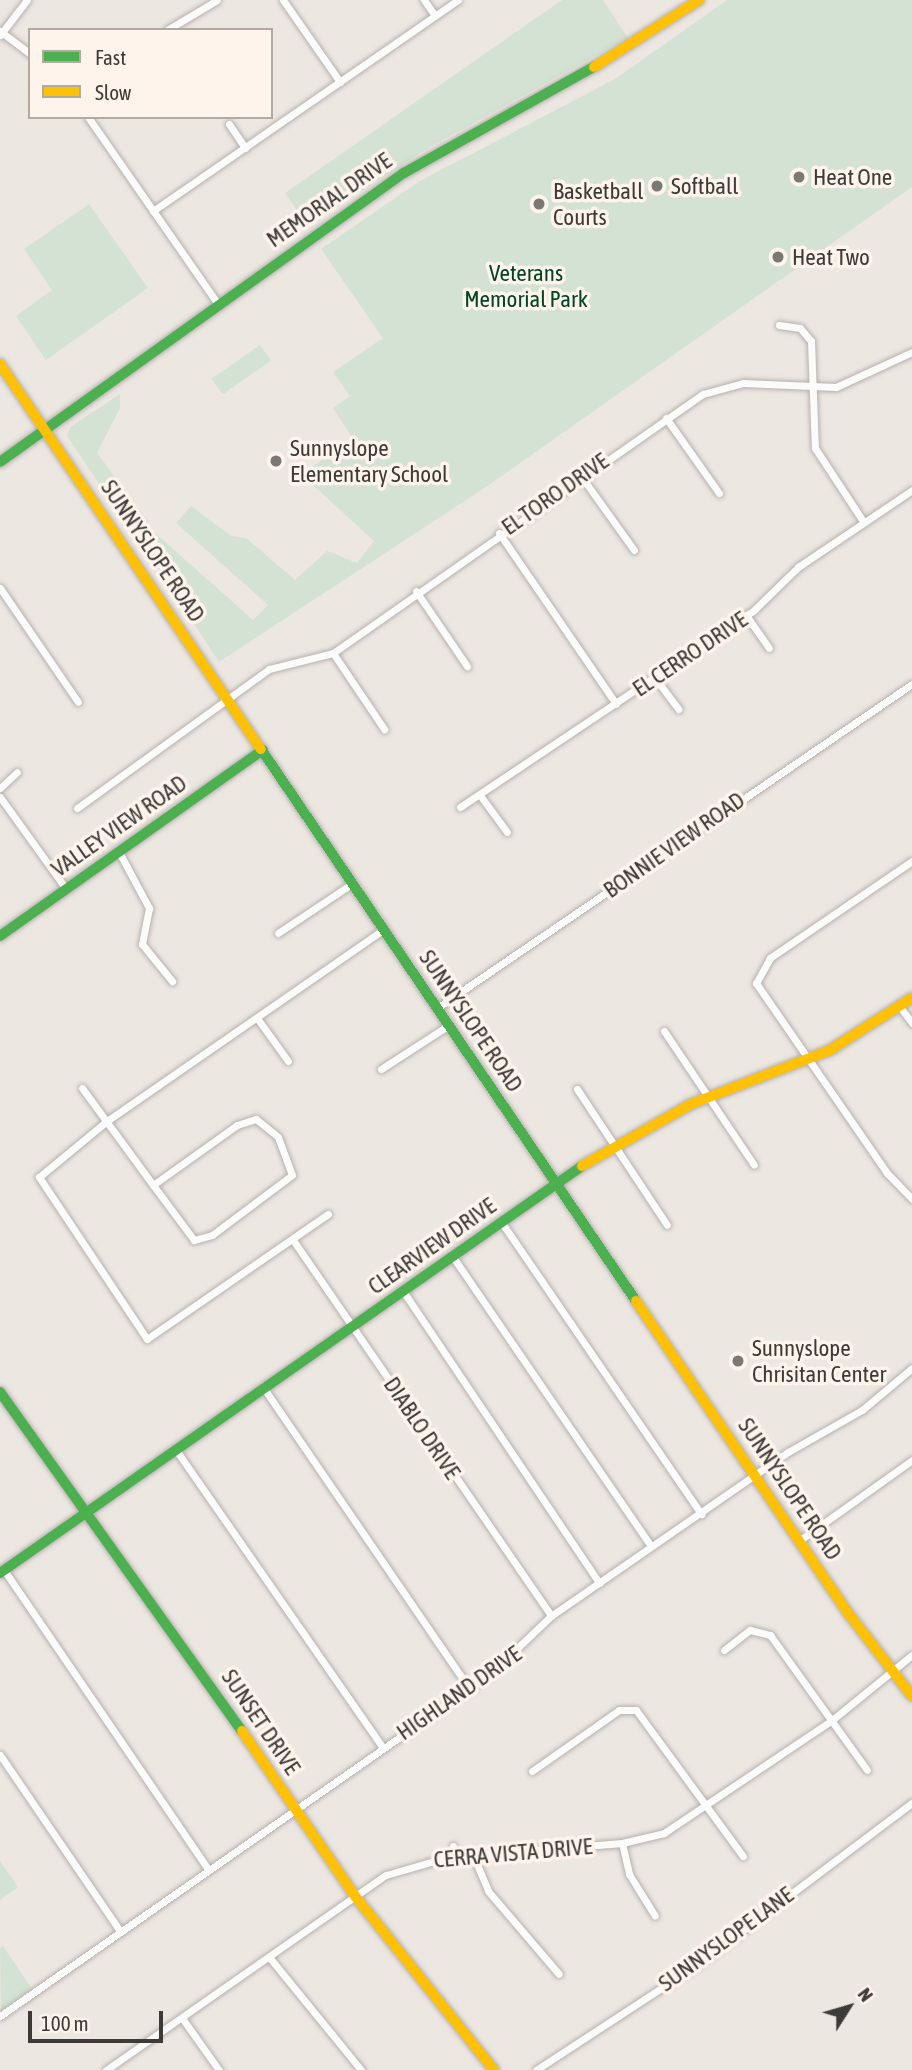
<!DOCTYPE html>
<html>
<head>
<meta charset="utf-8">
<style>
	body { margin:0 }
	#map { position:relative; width:912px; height:2070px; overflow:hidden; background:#ede7e2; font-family:"Asap Condensed",sans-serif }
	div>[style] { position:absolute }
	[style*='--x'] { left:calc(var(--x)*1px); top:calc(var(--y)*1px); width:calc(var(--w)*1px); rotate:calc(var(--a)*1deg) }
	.green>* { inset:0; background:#d3e2d3; transform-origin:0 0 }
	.roads { filter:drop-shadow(0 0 2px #b5b1ae) drop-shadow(0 0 2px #b5b1ae) }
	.street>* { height:7px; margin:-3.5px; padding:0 3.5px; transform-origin:3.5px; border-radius:3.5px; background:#fcfbfb }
	.fast>* { height:10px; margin:-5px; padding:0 5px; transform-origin:5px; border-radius:5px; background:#4caf50 }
	.slow>* { height:10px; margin:-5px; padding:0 5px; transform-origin:5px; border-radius:5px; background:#ffc107 }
	.dots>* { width:19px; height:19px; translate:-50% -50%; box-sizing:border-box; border:4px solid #fef4eb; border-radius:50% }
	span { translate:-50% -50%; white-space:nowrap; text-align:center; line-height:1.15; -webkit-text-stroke:7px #fef4eb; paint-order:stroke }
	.poi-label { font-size:23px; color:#3e3a37 }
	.left { translate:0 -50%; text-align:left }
	.street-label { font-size:23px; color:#3e3a37 }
	.park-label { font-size:23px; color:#004524 }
	.legend { position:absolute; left:28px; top:28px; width:245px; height:91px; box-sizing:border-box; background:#fef4eb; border:2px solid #b1aaa3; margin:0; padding:9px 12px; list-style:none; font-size:21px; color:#3e3a37 }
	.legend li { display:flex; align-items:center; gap:14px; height:35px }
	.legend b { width:35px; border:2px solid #b1aaa3 }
	.north { position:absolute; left:814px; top:1972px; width:70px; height:70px; -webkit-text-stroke:5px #fef4eb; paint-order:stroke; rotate:53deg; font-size:19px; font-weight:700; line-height:28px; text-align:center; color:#3e3a37 }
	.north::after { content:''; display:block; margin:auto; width:24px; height:32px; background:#3e3a37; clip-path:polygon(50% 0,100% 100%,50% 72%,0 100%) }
	.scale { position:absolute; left:28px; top:2011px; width:135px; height:32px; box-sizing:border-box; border:4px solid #3e3a37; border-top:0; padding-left:9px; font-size:21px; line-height:24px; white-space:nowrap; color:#3e3a37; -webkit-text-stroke:5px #fef4eb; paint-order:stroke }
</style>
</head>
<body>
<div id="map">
	<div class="green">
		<i style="clip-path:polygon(562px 0,603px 0,628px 38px,428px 148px,308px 226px,285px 193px)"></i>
		<i style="clip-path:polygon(727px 0,912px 0,912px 187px,486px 487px,219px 662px,140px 542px,154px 532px,253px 620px,268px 605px,176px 523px,191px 506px,231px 536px,246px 538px,295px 580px,327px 551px,357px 563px,374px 541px,302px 475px,352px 437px,333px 408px,350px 396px,333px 372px,383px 338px,321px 249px,420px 181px,615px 79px)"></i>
		<i style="clip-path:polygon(89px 204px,148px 288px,46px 360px,16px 316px,52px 290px,24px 249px)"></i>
		<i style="left:260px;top:345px;width:19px;height:59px;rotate:55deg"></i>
		<i style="clip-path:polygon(120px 394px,120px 408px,97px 453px,149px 522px,134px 536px,67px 436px,70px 427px)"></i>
		<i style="clip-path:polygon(0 1861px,18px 1887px,0 1900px)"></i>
		<i style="clip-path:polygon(3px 1946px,32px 1989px,1px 2011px,0 1948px)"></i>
	</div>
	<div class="roads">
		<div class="street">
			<i style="--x:283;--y:0;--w:100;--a:55.2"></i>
			<i style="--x:424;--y:0;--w:19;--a:55"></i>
			<i style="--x:167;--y:30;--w:58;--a:-31"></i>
			<i style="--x:0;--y:31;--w:38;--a:37"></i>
			<i style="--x:0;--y:35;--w:44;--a:-52.4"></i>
			<i style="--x:88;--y:117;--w:228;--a:55.2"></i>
			<i style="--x:229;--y:124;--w:29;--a:56"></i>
			<i style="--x:153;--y:211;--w:371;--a:-34.7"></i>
			<i style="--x:779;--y:325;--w:21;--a:8"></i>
			<i style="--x:800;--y:328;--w:17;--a:50"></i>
			<i style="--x:811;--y:341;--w:107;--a:87.9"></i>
			<i style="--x:815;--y:448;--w:87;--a:56.7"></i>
			<i style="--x:666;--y:418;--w:92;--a:54.8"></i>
			<i style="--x:581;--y:476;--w:91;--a:54.4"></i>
			<i style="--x:499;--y:533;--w:207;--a:55.6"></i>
			<i style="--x:0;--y:588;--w:138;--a:55.6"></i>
			<i style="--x:416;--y:591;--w:91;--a:55.8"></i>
			<i style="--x:746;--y:615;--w:40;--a:55.1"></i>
			<i style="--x:333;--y:653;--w:92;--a:56.1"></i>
			<i style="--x:655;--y:678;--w:39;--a:53"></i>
			<i style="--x:0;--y:788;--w:23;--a:-43"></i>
			<i style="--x:0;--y:797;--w:113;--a:54.3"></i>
			<i style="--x:482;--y:798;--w:42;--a:53.7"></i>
			<i style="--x:460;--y:807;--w:354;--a:-33.8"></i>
			<i style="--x:754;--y:610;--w:62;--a:-44.3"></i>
			<i style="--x:798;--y:567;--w:138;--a:-34"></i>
			<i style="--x:77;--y:808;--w:237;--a:-35.9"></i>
			<i style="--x:269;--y:669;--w:66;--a:-14"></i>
			<i style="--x:333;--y:653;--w:452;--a:-35"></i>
			<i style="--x:703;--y:394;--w:41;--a:-15.4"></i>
			<i style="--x:743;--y:383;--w:93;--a:2.5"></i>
			<i style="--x:836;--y:387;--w:84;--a:-24.7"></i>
			<i style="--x:119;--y:852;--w:64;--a:61.8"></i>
			<i style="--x:149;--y:908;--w:37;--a:101"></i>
			<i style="--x:142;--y:944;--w:48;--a:51"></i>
			<i style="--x:912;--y:861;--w:172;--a:145.7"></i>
			<i style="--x:770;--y:958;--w:29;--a:119"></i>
			<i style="--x:756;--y:983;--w:231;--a:55.4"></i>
			<i style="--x:887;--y:1173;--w:36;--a:46"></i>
			<i style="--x:278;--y:933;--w:90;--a:-33.7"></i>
			<i style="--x:900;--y:1007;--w:20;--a:53"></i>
			<i style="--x:437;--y:1008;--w:575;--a:-34.3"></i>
			<i style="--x:257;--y:1018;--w:53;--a:54.2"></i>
			<i style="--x:664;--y:1031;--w:161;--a:56.1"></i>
			<i style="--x:381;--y:1069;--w:81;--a:-32.9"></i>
			<i style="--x:82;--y:1088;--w:120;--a:53.8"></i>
			<i style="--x:577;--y:1089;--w:163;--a:56.5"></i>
			<i style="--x:256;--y:1119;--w:28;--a:39"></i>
			<i style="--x:278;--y:1137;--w:40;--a:69.8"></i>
			<i style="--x:292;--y:1175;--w:100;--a:143.1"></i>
			<i style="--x:212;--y:1235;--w:19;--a:164"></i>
			<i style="--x:194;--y:1240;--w:69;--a:-126.7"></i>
			<i style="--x:153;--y:1185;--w:103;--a:-35.5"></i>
			<i style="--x:237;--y:1125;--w:20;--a:-18"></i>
			<i style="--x:328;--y:1214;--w:220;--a:145.4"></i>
			<i style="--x:147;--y:1339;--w:195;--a:-123.7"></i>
			<i style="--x:39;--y:1177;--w:88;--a:-39.5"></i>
			<i style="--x:107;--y:1121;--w:336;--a:-34.7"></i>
			<i style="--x:502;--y:1223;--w:353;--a:55.6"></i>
			<i style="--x:293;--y:1240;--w:456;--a:55.5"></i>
			<i style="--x:453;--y:1257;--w:350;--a:55.6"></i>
			<i style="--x:403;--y:1291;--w:352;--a:56.1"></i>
			<i style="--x:265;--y:1390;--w:363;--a:55.6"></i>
			<i style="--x:176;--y:1450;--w:361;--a:55.2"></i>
			<i style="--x:800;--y:1540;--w:138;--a:-35.5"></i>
			<i style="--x:4;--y:1570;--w:362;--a:55.7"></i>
			<i style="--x:724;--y:1650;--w:33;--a:-38"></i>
			<i style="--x:750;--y:1630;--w:21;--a:14"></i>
			<i style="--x:770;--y:1635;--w:166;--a:54.3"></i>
			<i style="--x:0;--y:1755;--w:213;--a:55.7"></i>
			<i style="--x:532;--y:1771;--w:106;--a:-35"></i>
			<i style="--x:619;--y:1710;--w:17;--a:0"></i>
			<i style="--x:636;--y:1710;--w:181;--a:53.8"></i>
			<i style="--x:622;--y:1843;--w:32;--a:77"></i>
			<i style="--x:629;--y:1874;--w:49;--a:58.2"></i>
			<i style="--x:453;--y:1846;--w:11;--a:80"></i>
			<i style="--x:473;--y:1855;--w:39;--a:67"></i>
			<i style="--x:488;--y:1891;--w:109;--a:49.5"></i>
			<i style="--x:269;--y:1957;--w:146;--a:50.8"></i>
			<i style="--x:0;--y:2016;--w:598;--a:-34.91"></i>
			<i style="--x:490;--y:1674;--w:84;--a:-43.6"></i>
			<i style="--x:551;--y:1616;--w:288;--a:-34.7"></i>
			<i style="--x:788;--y:1452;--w:85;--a:-29.6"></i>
			<i style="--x:862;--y:1410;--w:65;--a:-40"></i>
			<i style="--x:182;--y:2018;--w:64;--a:54.6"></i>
			<i style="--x:106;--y:2070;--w:341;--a:-34.9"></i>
			<i style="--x:386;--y:1875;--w:65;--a:-16.2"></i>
			<i style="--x:448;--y:1857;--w:175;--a:-4.6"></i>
			<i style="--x:622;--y:1843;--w:43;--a:-13.4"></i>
			<i style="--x:664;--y:1833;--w:202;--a:-33.9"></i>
			<i style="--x:832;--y:1720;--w:103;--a:-39.1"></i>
			<i style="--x:536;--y:2070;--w:194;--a:-33.2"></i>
			<i style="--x:698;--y:1964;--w:268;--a:-37"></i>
		</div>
		<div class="fast">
			<i style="--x:0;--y:462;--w:497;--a:-35.6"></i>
			<i style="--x:404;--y:173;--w:218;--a:-29.2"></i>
			<i style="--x:261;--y:749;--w:667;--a:55.81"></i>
			<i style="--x:0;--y:936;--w:322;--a:-35.3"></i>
			<i style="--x:0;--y:1392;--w:417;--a:54.5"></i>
			<i style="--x:0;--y:1573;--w:710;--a:-34.97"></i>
		</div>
		<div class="slow">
			<i style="--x:594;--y:67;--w:125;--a:-32.5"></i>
			<i style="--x:0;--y:364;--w:465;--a:55.9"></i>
			<i style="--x:582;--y:1166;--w:125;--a:-29.6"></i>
			<i style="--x:691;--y:1104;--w:149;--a:-21.2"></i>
			<i style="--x:830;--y:1050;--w:97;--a:-32.4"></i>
			<i style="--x:636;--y:1301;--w:377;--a:55.8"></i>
			<i style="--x:848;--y:1613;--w:105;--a:52.4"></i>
			<i style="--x:242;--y:1731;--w:200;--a:55.6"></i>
			<i style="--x:355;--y:1896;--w:223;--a:51.4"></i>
		</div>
	</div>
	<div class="dots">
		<i style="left:799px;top:177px;background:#7b7773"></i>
		<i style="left:657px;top:186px;background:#7b7773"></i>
		<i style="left:539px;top:204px;background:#7b7773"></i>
		<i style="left:778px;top:257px;background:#7b7773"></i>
		<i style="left:276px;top:461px;background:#7b7773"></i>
		<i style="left:738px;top:1361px;background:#7b7773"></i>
	</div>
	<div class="poi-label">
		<span class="left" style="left:813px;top:177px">Heat One</span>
		<span class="left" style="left:671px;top:186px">Softball</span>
		<span class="left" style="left:553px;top:204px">Basketball<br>Courts</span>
		<span class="left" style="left:792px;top:257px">Heat Two</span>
		<span class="left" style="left:290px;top:461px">Sunnyslope<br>Elementary School</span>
		<span class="left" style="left:752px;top:1361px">Sunnyslope<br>Chrisitan Center</span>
	</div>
	<div class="street-label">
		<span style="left:329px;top:200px;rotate:-35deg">MEMORIAL DRIVE</span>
		<span style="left:555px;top:494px;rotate:-35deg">EL TORO DRIVE</span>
		<span style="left:153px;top:551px;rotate:56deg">SUNNYSLOPE ROAD</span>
		<span style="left:690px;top:654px;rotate:-34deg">EL CERRO DRIVE</span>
		<span style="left:119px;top:826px;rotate:-35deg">VALLEY VIEW ROAD</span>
		<span style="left:674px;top:845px;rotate:-35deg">BONNIE VIEW ROAD</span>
		<span style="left:471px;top:1021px;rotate:56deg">SUNNYSLOPE ROAD</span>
		<span style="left:432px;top:1246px;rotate:-35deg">CLEARVIEW DRIVE</span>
		<span style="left:422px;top:1428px;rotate:56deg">DIABLO DRIVE</span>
		<span style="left:790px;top:1489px;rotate:56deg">SUNNYSLOPE ROAD</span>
		<span style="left:459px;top:1693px;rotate:-35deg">HIGHLAND DRIVE</span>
		<span style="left:261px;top:1722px;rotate:56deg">SUNSET DRIVE</span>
		<span style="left:513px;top:1853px;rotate:-5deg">CERRA VISTA DRIVE</span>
		<span style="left:726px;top:1939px;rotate:-36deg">SUNNYSLOPE LANE</span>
	</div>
	<div class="park-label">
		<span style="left:526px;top:286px">Veterans<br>Memorial Park</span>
	</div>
	<ul class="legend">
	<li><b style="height:9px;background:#4caf50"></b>Fast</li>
	<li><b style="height:9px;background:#ffc107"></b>Slow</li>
	</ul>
	<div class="north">N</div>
	<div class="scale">100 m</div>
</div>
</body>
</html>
